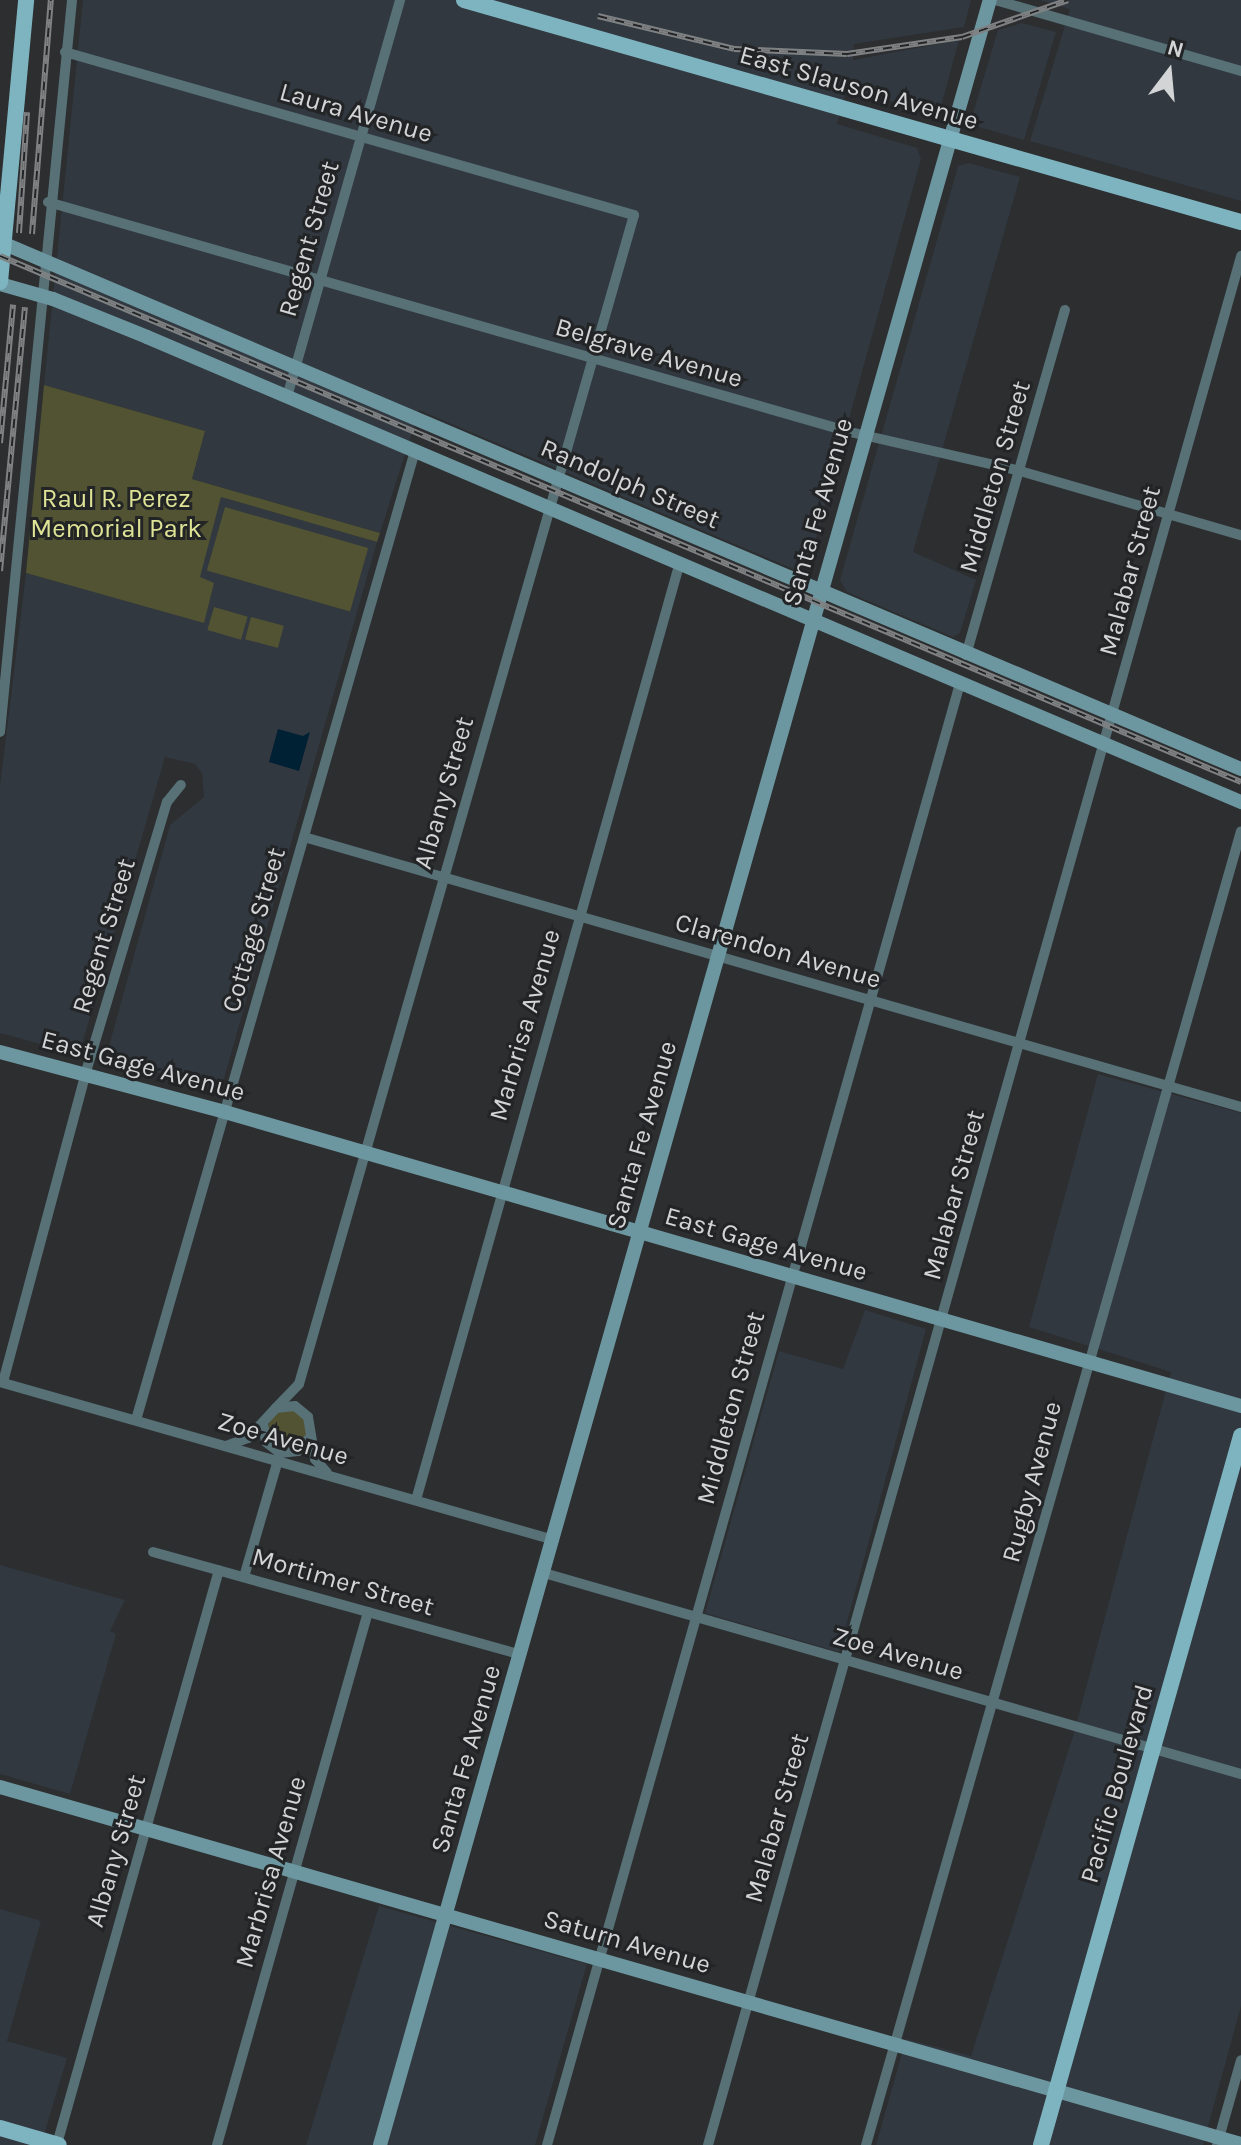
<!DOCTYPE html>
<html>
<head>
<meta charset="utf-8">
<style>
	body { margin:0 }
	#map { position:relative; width:1241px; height:2145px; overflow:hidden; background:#2c2e30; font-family:Karla,sans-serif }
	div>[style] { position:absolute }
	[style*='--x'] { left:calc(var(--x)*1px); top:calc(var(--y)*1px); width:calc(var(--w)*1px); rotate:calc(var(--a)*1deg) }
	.built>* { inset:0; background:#31383f }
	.green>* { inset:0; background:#515332; transform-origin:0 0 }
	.round { border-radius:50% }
	.water>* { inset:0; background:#002034 }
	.street>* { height:10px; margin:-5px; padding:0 5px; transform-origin:5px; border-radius:5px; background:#577177 }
	.secondary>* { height:14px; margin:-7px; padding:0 7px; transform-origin:7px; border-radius:7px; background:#6d97a0 }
	.primary>* { height:16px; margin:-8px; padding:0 8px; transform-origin:8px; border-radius:8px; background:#7db4c0 }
	.rail>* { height:6px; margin-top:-3px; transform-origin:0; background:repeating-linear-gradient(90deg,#222426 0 9px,#7f8182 0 18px); box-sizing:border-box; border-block:2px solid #7f8182 }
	span { translate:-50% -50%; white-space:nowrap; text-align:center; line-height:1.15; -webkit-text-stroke:6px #222426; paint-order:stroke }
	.street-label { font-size:26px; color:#d2d4d5 }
	.park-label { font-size:26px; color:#dee395 }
	.north { position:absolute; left:1129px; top:32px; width:80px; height:80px; -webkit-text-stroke:6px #222426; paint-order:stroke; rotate:16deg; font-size:22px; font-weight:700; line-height:32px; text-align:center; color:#d2d4d5 }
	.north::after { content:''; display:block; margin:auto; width:28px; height:36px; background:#d2d4d5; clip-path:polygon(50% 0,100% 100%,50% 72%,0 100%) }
</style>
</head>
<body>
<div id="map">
	<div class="built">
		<i style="clip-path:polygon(83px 0,971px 0,964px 27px,854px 44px,853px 60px,959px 40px,939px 114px,847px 89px,837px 124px,917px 148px,921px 159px,808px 567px,798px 571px,419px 410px,380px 533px,192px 479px,205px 431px,44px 385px)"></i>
		<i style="clip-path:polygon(1039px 0,1241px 0,1241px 201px,1030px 141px,1070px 9px)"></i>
		<i style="clip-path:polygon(1022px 23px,1056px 32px,1024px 140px,979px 127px,973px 113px,998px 30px)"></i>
		<i style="clip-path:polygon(969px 163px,1020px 177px,913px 552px,976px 580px,960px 633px,953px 637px,847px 592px,840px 580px,958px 166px)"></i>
		<i style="clip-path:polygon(221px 497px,377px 542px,221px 1089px,216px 1090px,106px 1057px,170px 825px,204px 797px,202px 773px,195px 764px,165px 757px,79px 1055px,0 1033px,0 786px,26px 573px,127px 601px,199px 578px)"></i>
		<i style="clip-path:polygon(1098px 1074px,1241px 1113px,1241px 2006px,1203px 2145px,876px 2145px,906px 2039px,971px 2056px,1073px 1736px,1171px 1372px,1029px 1327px)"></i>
		<i style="clip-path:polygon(865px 1310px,926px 1329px,839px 1652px,705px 1613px,779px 1351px,843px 1369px)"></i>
		<i style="clip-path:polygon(0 1565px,125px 1600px,110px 1631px,116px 1634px,70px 1794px,0 1774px)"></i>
		<i style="clip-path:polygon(379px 1906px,587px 1964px,535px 2145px,306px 2145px)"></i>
		<i style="clip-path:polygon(0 1909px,41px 1921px,7px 2041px,67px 2058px,41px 2145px,0 2145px)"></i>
	</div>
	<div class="green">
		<i style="clip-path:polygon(44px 385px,205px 431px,192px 479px,380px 533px,377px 542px,221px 497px,200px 577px,214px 583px,204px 623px,26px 573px)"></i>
		<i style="left:225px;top:507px;width:149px;height:66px;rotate:16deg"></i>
		<i style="left:214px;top:607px;width:35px;height:24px;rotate:16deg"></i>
		<i style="left:251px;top:617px;width:34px;height:23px;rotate:15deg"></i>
		<i class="round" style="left:268px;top:1409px;width:40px;height:40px"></i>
	</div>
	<div class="water">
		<i style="clip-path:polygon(278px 729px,303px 736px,310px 732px,299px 771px,269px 762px)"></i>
	</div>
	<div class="street">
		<i style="--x:995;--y:0;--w:256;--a:16.1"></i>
		<i style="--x:65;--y:52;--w:592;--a:15.99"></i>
		<i style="--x:634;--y:215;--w:1216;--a:105.99"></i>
		<i style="--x:299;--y:1384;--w:33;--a:134"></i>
		<i style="--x:48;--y:202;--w:834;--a:16"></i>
		<i style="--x:850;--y:432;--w:174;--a:12.9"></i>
		<i style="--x:1020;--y:471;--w:230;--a:16.2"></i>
		<i style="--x:287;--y:397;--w:413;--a:-74.1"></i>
		<i style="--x:966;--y:655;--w:359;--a:-74"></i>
		<i style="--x:0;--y:732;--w:736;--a:-84.38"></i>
		<i style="--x:304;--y:837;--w:975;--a:16.07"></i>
		<i style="--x:0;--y:1382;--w:576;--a:15.92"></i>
		<i style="--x:3;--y:1382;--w:318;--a:-75"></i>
		<i style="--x:85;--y:1075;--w:285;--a:-73.3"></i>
		<i style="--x:167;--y:802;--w:22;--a:-51"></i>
		<i style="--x:136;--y:1420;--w:1008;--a:-73.94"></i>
		<i style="--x:263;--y:1423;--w:19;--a:81"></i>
		<i style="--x:266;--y:1442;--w:18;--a:38"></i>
		<i style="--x:280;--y:1453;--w:18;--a:-6"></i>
		<i style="--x:298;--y:1451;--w:18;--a:-49"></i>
		<i style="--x:226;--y:1446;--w:23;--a:-20"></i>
		<i style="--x:248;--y:1438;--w:41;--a:-47"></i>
		<i style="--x:276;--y:1408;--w:19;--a:-6"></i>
		<i style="--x:295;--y:1406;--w:17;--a:40"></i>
		<i style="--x:308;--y:1417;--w:43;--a:80.5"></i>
		<i style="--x:315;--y:1459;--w:18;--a:49"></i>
		<i style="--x:416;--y:1500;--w:974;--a:-74.28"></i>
		<i style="--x:153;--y:1552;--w:382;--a:15.6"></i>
		<i style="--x:544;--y:1573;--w:725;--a:16.09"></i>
		<i style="--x:244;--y:1577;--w:129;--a:-73.8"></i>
		<i style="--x:57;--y:2144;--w:596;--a:-74.24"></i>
		<i style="--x:217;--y:2145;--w:554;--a:-74.18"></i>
		<i style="--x:547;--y:2145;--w:1518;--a:-74.22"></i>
		<i style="--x:708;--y:2145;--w:1963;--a:-74.24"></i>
		<i style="--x:866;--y:2145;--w:1366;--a:-74.07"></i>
		<i style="--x:1217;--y:2145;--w:88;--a:-74.2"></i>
	</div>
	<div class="secondary">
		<i style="--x:0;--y:242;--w:1348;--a:23.01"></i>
		<i style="--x:0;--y:284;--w:55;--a:15.8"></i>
		<i style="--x:53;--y:299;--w:101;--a:22"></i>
		<i style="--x:147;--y:337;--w:1189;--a:23.03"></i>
		<i style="--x:0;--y:1052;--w:233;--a:14.9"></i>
		<i style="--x:225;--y:1112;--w:1058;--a:16.14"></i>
		<i style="--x:0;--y:1787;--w:1291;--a:16.05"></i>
		<i style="--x:380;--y:2145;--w:2230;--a:-74.13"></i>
	</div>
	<div class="primary">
		<i style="--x:464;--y:0;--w:808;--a:15.95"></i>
		<i style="--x:0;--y:282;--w:283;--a:-84.7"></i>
		<i style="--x:0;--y:2128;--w:61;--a:16.1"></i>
		<i style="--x:1041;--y:2145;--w:737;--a:-74.25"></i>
	</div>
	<div class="rail">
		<i style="--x:598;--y:16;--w:140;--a:13.6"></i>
		<i style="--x:734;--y:49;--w:113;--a:2.5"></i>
		<i style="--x:847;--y:54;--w:116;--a:-8.4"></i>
		<i style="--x:962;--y:37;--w:112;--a:-19.2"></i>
		<i style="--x:19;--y:233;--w:121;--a:-86.2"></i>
		<i style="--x:32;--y:234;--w:235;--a:-85.4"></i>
		<i style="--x:0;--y:256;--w:1348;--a:22.97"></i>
		<i style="--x:0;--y:443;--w:139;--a:-84.6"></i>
		<i style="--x:0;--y:571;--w:265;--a:-84.6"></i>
	</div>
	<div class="street-label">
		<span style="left:859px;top:88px;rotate:16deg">East Slauson Avenue</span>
		<span style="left:356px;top:113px;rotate:16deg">Laura Avenue</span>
		<span style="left:309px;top:239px;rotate:-74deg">Regent Street</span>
		<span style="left:649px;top:353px;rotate:16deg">Belgrave Avenue</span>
		<span style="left:995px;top:477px;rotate:-74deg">Middleton Street</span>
		<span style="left:630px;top:484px;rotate:23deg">Randolph Street</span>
		<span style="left:818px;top:512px;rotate:-74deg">Santa Fe Avenue</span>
		<span style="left:1130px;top:571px;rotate:-75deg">Malabar Street</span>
		<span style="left:444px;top:793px;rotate:-74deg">Albany Street</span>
		<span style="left:254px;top:930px;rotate:-74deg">Cottage Street</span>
		<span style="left:104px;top:936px;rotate:-73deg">Regent Street</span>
		<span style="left:778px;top:951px;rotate:16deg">Clarendon Avenue</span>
		<span style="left:525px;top:1025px;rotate:-74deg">Marbrisa Avenue</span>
		<span style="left:143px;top:1066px;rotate:15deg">East Gage Avenue</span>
		<span style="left:642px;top:1135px;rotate:-74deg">Santa Fe Avenue</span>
		<span style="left:954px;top:1195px;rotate:-75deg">Malabar Street</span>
		<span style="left:766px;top:1244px;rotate:16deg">East Gage Avenue</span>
		<span style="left:731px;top:1408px;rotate:-75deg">Middleton Street</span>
		<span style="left:283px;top:1439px;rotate:16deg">Zoe Avenue</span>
		<span style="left:1032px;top:1482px;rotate:-75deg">Rugby Avenue</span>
		<span style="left:343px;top:1582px;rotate:16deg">Mortimer Street</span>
		<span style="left:898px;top:1654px;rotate:16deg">Zoe Avenue</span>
		<span style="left:466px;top:1759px;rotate:-74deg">Santa Fe Avenue</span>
		<span style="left:1117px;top:1784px;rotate:-74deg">Pacific Boulevard</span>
		<span style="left:777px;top:1818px;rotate:-74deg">Malabar Street</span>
		<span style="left:116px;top:1851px;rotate:-74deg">Albany Street</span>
		<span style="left:271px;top:1872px;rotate:-74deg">Marbrisa Avenue</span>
		<span style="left:627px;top:1942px;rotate:16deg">Saturn Avenue</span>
	</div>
	<div class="park-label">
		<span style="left:116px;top:514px">Raul R. Perez<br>Memorial Park</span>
	</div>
	<div class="north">N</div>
</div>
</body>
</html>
